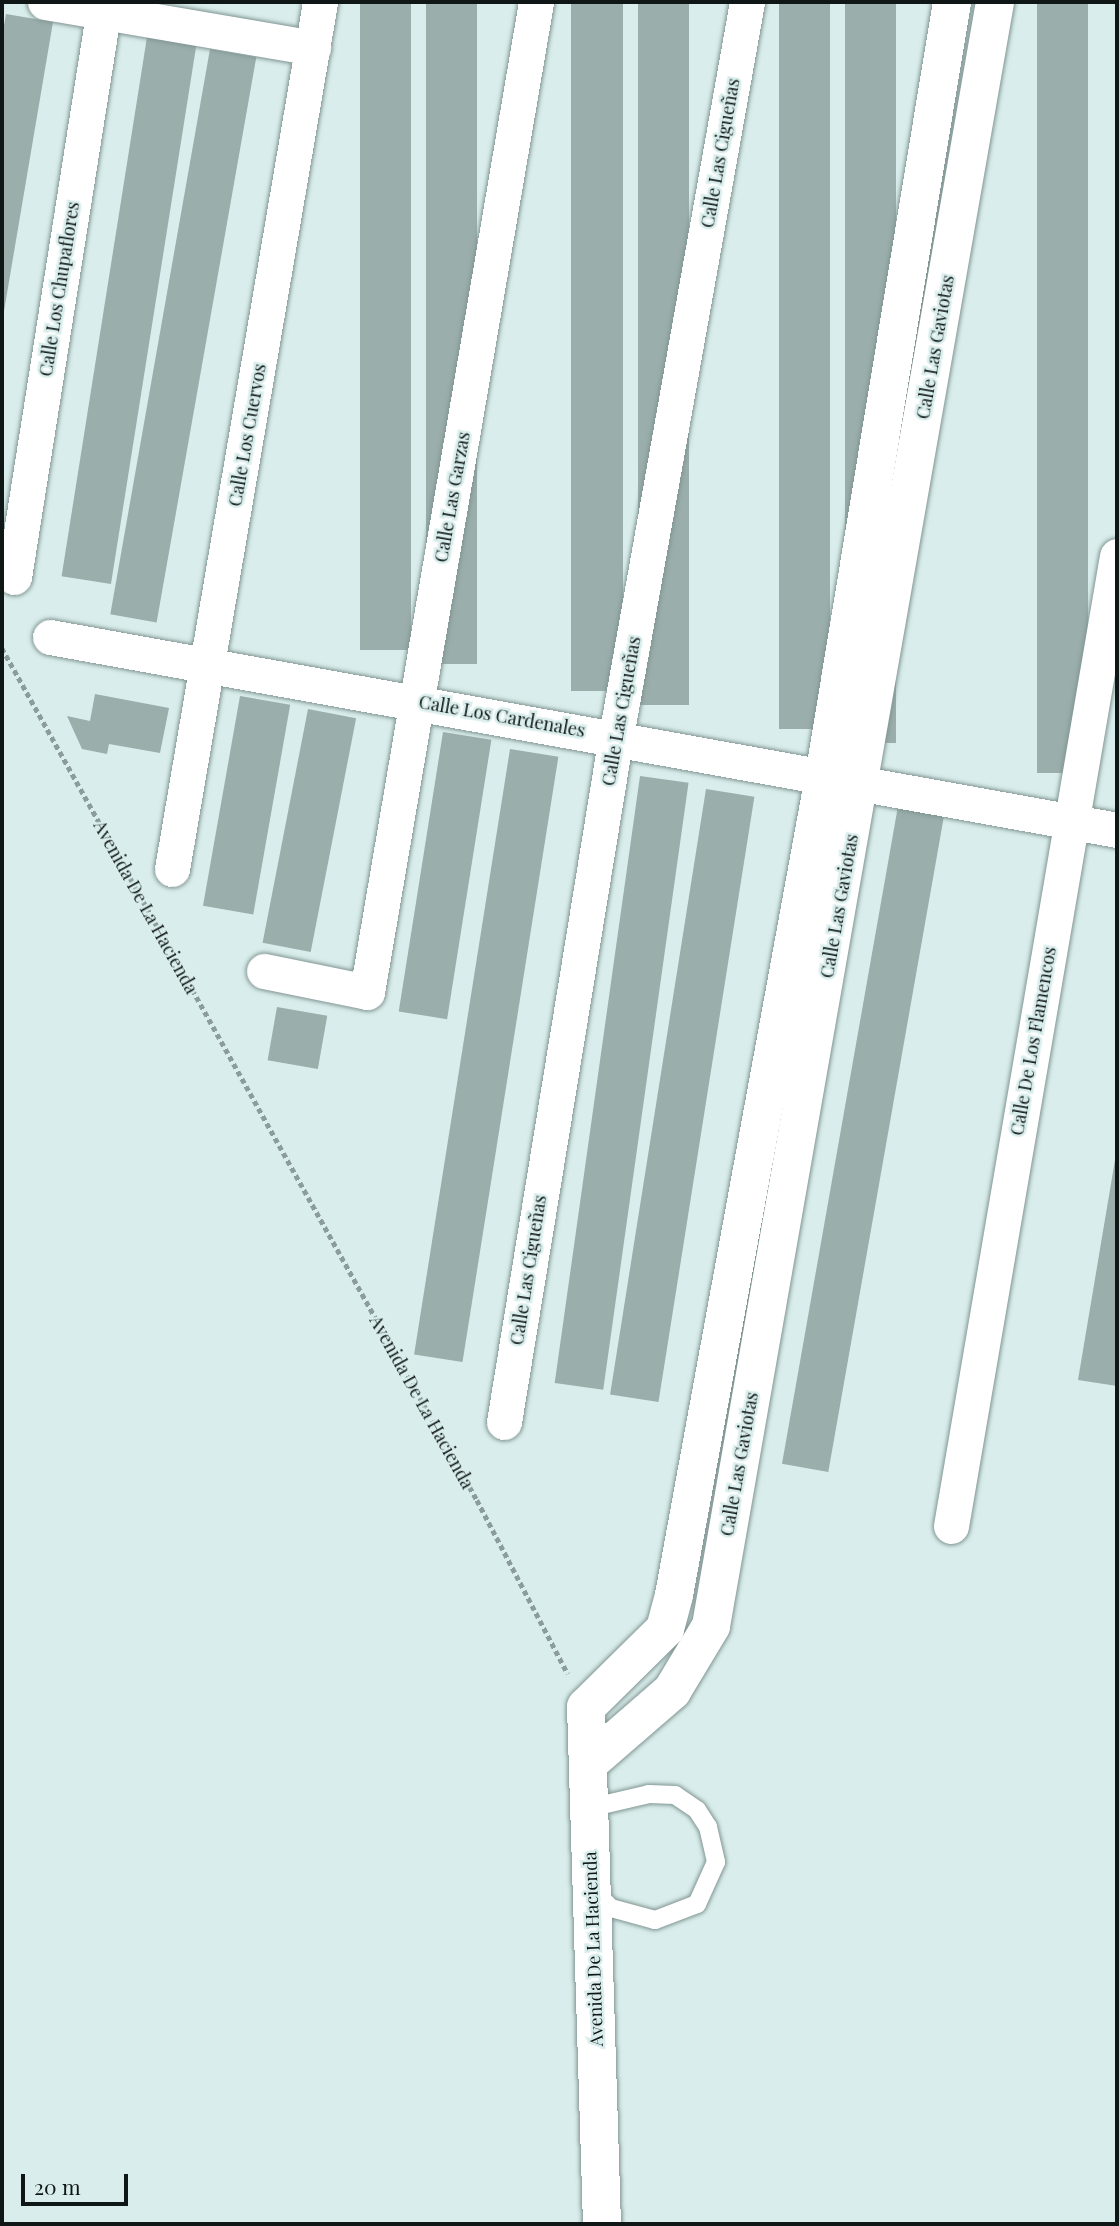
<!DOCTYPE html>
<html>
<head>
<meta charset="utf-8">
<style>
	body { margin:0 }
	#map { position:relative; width:1119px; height:2226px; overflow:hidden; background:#d9eeec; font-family:"Playfair Display",serif }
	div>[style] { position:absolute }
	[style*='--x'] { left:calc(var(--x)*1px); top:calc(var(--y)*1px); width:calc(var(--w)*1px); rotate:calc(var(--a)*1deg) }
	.building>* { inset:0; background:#9aaeac; transform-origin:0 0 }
	.path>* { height:4.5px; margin-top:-2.25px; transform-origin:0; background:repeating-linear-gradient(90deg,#8c9c9b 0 5px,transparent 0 8.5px) }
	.roads { filter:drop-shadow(0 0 2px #819593) drop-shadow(0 0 2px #819593) }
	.service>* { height:18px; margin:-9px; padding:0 9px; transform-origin:9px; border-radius:9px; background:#fff }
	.minor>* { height:35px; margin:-17.5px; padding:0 17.5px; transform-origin:17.5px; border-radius:17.5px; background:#fff }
	.tertiary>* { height:38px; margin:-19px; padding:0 19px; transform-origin:19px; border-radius:19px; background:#fff }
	span { translate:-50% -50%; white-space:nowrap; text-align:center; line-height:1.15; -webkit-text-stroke:5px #d9eeec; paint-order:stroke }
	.street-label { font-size:18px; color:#0f1616 }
	.frame { position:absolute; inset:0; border:4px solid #0f1616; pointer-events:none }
	.scale { position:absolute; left:21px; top:2174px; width:107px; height:32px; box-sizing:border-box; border:4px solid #0f1616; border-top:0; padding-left:9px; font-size:21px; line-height:24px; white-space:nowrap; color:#0f1616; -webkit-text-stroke:5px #d9eeec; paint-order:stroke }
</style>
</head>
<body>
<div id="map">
	<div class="building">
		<i style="left:360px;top:2px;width:51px;height:648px"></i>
		<i style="left:426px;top:2px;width:51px;height:662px"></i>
		<i style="left:571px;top:2px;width:52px;height:689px"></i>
		<i style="left:638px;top:2px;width:51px;height:703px"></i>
		<i style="left:779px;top:2px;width:51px;height:727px"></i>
		<i style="left:845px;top:2px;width:51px;height:741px"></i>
		<i style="left:1037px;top:2px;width:51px;height:771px"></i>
		<i style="clip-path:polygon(6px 14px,53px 22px,3px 317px,2px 37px)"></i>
		<i style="left:147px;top:37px;width:50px;height:546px;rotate:9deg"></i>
		<i style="left:210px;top:49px;width:47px;height:574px;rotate:10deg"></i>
		<i style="clip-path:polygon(95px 694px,169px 708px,160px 753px,109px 744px,107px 754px,82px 749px,67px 716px,90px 721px)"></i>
		<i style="left:240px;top:696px;width:51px;height:213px;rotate:10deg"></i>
		<i style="left:308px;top:709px;width:49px;height:238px;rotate:11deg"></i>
		<i style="left:443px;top:732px;width:49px;height:283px;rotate:9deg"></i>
		<i style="left:510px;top:749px;width:49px;height:613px;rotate:9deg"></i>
		<i style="left:640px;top:776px;width:49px;height:613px;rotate:8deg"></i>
		<i style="left:706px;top:789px;width:49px;height:613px;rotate:9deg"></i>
		<i style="left:898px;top:806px;width:47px;height:668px;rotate:10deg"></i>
		<i style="left:277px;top:1007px;width:51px;height:54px;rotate:10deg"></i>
		<i style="clip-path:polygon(1116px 1154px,1117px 1155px,1117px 1386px,1078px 1380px)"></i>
	</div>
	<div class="path">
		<i style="--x:2;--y:648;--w:975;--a:60.86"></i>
		<i style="--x:477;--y:1500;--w:196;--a:62.4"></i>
	</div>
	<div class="roads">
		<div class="service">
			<i style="--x:589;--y:1808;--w:62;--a:-13.1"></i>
			<i style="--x:649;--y:1794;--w:26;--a:2"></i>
			<i style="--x:675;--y:1795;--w:27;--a:34"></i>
			<i style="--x:697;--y:1810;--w:20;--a:57"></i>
			<i style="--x:708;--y:1827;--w:36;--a:77"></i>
			<i style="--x:716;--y:1862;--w:46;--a:114.3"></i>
			<i style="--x:697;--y:1904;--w:45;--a:159.1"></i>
			<i style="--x:655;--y:1920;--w:46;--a:-164.7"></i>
			<i style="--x:611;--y:1908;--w:23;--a:-135"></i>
		</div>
		<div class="minor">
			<i style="--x:45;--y:2;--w:272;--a:9.7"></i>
			<i style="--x:14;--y:577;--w:582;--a:-81.01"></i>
			<i style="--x:50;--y:637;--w:1084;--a:10.25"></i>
			<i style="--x:172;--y:869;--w:880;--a:-80.31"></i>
			<i style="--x:264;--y:971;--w:105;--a:11.5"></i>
			<i style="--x:367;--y:992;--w:1004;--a:-80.31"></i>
			<i style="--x:504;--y:1422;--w:695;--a:-80.73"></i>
			<i style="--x:616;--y:736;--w:746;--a:-79.88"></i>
			<i style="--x:951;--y:1526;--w:984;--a:-80.29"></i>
		</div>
		<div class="tertiary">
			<i style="--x:589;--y:1763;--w:110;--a:-40.9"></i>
			<i style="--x:672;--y:1691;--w:76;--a:-59"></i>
			<i style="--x:711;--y:1626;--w:1649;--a:-80.08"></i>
			<i style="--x:602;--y:2224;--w:517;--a:-91.77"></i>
			<i style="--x:586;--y:1707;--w:111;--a:-44.6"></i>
			<i style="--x:665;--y:1629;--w:35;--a:-75"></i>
			<i style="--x:674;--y:1595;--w:832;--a:-79.61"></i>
			<i style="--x:824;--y:777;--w:785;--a:-80.62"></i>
		</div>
	</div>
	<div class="street-label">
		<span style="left:720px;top:153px;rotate:-80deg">Calle Las Cigueñas</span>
		<span style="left:59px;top:289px;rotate:-81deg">Calle Los Chupaflores</span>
		<span style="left:935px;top:347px;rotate:-80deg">Calle Las Gaviotas</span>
		<span style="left:247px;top:435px;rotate:-80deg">Calle Los Cuervos</span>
		<span style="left:452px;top:497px;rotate:-80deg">Calle Las Garzas</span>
		<span style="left:621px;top:711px;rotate:-80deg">Calle Las Cigueñas</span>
		<span style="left:502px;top:716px;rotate:10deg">Calle Los Cardenales</span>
		<span style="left:839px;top:906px;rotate:-80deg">Calle Las Gaviotas</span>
		<span style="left:146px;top:907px;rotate:61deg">Avenida De La Hacienda</span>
		<span style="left:1033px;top:1041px;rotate:-80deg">Calle De Los Flamencos</span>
		<span style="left:528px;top:1270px;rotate:-81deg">Calle Las Cigueñas</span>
		<span style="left:422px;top:1402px;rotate:61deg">Avenida De La Hacienda</span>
		<span style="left:739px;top:1464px;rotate:-80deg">Calle Las Gaviotas</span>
		<span style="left:593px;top:1949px;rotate:-92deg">Avenida De La Hacienda</span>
	</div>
	<div class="frame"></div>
	<div class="scale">20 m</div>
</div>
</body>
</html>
